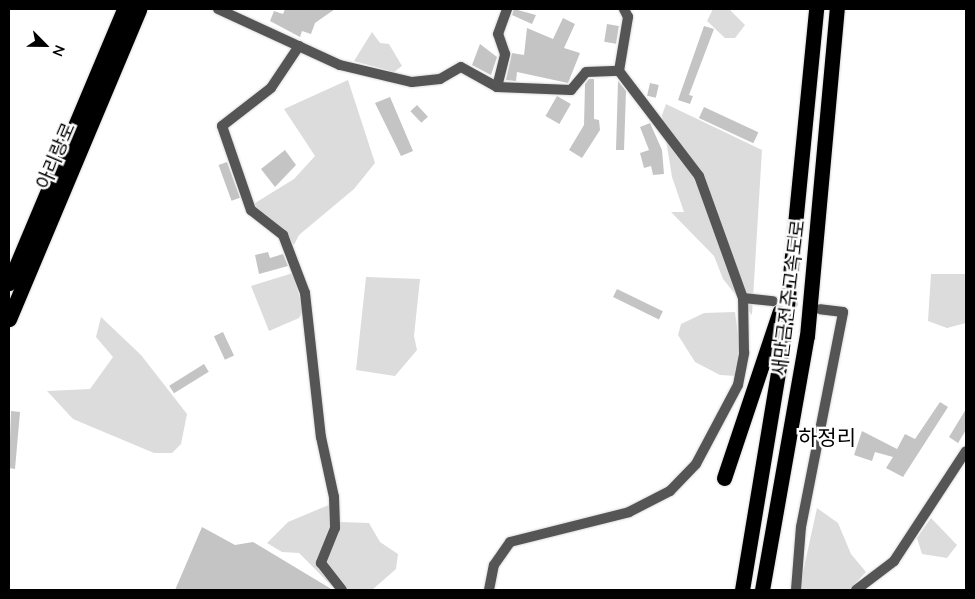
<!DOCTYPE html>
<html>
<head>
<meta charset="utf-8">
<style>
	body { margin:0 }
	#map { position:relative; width:975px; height:599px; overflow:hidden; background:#fff; font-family:Mulish,"Noto Sans KR",sans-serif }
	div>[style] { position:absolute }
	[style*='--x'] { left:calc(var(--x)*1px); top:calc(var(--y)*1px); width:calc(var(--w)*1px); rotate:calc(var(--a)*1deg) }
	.green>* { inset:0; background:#dcdcdc }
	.building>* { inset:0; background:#c4c4c4; transform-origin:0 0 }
	.street-tunnel>* { height:10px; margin-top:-5px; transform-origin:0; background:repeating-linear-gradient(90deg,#d9d9d9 0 10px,transparent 0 15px) }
	.roads { filter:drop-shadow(0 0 1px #dbdbdb) drop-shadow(0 0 1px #dbdbdb) }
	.street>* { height:10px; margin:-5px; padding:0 5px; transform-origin:5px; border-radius:5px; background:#555 }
	.highway>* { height:15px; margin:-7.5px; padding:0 7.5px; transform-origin:7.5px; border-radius:7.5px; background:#000 }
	span { translate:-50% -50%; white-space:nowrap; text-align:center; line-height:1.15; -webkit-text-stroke:5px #fff; paint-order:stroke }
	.street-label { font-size:19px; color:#000 }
	.quarter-label { font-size:21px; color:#000 }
	.frame { position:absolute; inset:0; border:10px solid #000; pointer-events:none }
	.north { position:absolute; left:20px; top:20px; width:50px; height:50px; -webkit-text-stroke:4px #fff; paint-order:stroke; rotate:113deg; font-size:14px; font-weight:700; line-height:20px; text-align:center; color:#000 }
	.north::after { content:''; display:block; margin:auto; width:18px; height:22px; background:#000; clip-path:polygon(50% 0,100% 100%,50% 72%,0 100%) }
</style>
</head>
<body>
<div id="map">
	<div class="green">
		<i style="clip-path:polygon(713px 9px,729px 9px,745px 25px,735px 38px,725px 38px,707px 21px)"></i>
		<i style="clip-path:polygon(372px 32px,380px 43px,389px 44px,402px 66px,394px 72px,354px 61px)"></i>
		<i style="clip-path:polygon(348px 80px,375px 163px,354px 189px,299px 235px,294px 245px,282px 229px,255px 209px,255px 203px,294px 179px,315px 156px,284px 109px)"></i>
		<i style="clip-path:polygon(666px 104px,762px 150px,752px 315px,723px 279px,714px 256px,671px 212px,684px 212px,672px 177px,662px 115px)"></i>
		<i style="clip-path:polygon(293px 273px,303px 310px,299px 318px,269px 331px,251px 286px)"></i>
		<i style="clip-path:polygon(931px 274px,966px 274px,966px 323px,947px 328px,928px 321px)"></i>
		<i style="clip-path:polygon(366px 277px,420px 279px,414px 336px,417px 350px,395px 376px,356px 370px)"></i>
		<i style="clip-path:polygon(735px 312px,740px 351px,737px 376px,720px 375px,695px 362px,678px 335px,681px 324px,704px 313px)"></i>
		<i style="clip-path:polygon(101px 317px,141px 355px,187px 414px,181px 444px,172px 453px,154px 453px,73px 419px,47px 391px,90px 389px,113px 357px,96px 337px)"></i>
		<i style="clip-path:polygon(331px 504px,340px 522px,369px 523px,380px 542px,398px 554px,396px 569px,372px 590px,336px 590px,299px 553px,282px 552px,267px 543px,288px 522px)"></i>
		<i style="clip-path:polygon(817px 508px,838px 523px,851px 554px,866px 572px,849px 590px,799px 590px)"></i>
		<i style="clip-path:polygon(931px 518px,957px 545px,947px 558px,922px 554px,917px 538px)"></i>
	</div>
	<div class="building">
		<i style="clip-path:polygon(285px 9px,335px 9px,315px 23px,311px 34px,302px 31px,300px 37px,270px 21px,274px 11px,283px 14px)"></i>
		<i style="clip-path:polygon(514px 9px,536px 15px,532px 24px,512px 15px)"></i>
		<i style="clip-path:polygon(563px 18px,575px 24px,564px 48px,580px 53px,568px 83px,517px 72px,516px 81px,506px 80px,512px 53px,524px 55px,527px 28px,553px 39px)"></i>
		<i style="left:607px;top:24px;width:12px;height:18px;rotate:9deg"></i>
		<i style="clip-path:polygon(704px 26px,714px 29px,689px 95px,693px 96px,690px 104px,678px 100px)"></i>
		<i style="clip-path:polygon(480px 44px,497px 57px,491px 75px,472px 65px)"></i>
		<i style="clip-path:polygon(589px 79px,594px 79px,594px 119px,599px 120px,600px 130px,582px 158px,569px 150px,584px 125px,585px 84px)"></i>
		<i style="clip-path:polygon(618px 81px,626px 91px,624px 150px,616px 150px)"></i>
		<i style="left:650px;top:83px;width:9px;height:13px;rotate:13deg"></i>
		<i style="left:557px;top:96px;width:16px;height:23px;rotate:30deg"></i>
		<i style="clip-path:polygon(390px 97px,413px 151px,401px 156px,375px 103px)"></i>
		<i style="left:417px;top:105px;width:16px;height:9px;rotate:47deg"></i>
		<i style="left:704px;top:107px;width:60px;height:12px;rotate:25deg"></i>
		<i style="clip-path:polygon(650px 123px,662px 150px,664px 174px,653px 175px,651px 166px,644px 168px,640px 153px,649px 150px,640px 127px)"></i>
		<i style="clip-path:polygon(285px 150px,296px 165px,275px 187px,261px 169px)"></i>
		<i style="left:227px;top:162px;width:38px;height:9px;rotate:70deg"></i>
		<i style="clip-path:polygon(268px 252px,270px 258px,283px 254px,288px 266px,259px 274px,255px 255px)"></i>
		<i style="left:617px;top:289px;width:51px;height:9px;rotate:26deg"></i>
		<i style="left:223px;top:332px;width:26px;height:10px;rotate:65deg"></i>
		<i style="left:204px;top:364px;width:9px;height:41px;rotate:58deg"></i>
		<i style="clip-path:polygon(940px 402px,948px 407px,903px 477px,886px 468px,893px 457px,875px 452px,872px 461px,854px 455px,862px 431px,897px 449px,905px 434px,915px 439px)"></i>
		<i style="clip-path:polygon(966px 409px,966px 430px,958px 443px,949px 437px)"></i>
		<i style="clip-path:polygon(11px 411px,20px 412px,15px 469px,9px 468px)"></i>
		<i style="clip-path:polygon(202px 527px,235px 545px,253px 542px,333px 590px,175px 590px)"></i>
	</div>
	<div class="street-tunnel">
		<i style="--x:773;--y:301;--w:42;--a:9.7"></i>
	</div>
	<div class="roads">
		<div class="street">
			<i style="--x:218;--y:9;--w:134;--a:24.7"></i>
			<i style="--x:340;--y:65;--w:74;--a:13.3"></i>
			<i style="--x:412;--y:82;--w:28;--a:-6"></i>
			<i style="--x:440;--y:79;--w:24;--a:-30"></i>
			<i style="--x:461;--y:67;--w:41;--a:29.1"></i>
			<i style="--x:497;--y:87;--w:74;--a:2.3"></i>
			<i style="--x:571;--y:90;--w:23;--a:-50"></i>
			<i style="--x:586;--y:72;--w:33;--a:-2"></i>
			<i style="--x:619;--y:71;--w:132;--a:52.7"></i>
			<i style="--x:699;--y:176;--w:130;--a:70.2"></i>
			<i style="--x:743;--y:298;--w:30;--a:6"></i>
			<i style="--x:299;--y:46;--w:50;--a:123.7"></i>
			<i style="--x:271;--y:88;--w:62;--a:142.2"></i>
			<i style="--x:222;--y:126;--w:89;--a:71"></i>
			<i style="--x:251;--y:210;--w:41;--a:38"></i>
			<i style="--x:283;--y:235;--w:62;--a:69.2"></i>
			<i style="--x:305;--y:293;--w:145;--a:83.7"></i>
			<i style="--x:321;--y:437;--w:61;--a:77.8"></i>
			<i style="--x:334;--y:497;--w:31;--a:88"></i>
			<i style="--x:335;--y:528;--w:38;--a:112"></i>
			<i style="--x:321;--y:563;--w:34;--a:52"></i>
			<i style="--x:619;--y:71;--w:55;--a:-80.5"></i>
			<i style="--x:628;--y:17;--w:9;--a:-117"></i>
			<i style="--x:497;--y:87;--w:34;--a:-76"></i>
			<i style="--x:505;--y:54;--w:21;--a:-109"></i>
			<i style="--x:498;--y:34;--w:27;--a:-70"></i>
			<i style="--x:489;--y:590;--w:25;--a:-79"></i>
			<i style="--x:494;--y:565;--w:28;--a:-55"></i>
			<i style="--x:510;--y:542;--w:123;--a:-14.1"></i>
			<i style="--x:629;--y:512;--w:46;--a:-27.1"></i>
			<i style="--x:670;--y:491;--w:37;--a:-46"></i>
			<i style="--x:696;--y:464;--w:89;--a:-62"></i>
			<i style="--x:738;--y:385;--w:33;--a:-79"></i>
			<i style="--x:744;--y:353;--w:55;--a:-91"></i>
			<i style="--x:796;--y:590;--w:63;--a:-85.5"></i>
			<i style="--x:801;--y:527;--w:219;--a:-78.9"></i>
			<i style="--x:843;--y:312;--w:23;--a:-173"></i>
			<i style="--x:856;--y:590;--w:48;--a:-37.3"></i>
			<i style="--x:894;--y:561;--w:131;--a:-56.8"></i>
		</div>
		<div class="highway">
			<i style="--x:9;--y:283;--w:297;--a:-67.2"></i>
			<i style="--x:9;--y:319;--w:336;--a:-67.2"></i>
			<i style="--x:724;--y:478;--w:176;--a:-71.5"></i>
			<i style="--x:742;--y:590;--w:256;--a:-80.6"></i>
			<i style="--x:784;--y:337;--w:330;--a:-84.4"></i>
			<i style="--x:762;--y:590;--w:258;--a:-80"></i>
			<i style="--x:807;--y:336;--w:328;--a:-84.8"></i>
		</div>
	</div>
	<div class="street-label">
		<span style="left:56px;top:156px;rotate:-67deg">아리랑로</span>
		<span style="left:789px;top:298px;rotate:-83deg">새만금전주고속도로</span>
	</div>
	<div class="quarter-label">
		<span style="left:827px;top:437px">하정리</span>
	</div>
	<div class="frame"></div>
	<div class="north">N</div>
</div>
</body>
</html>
